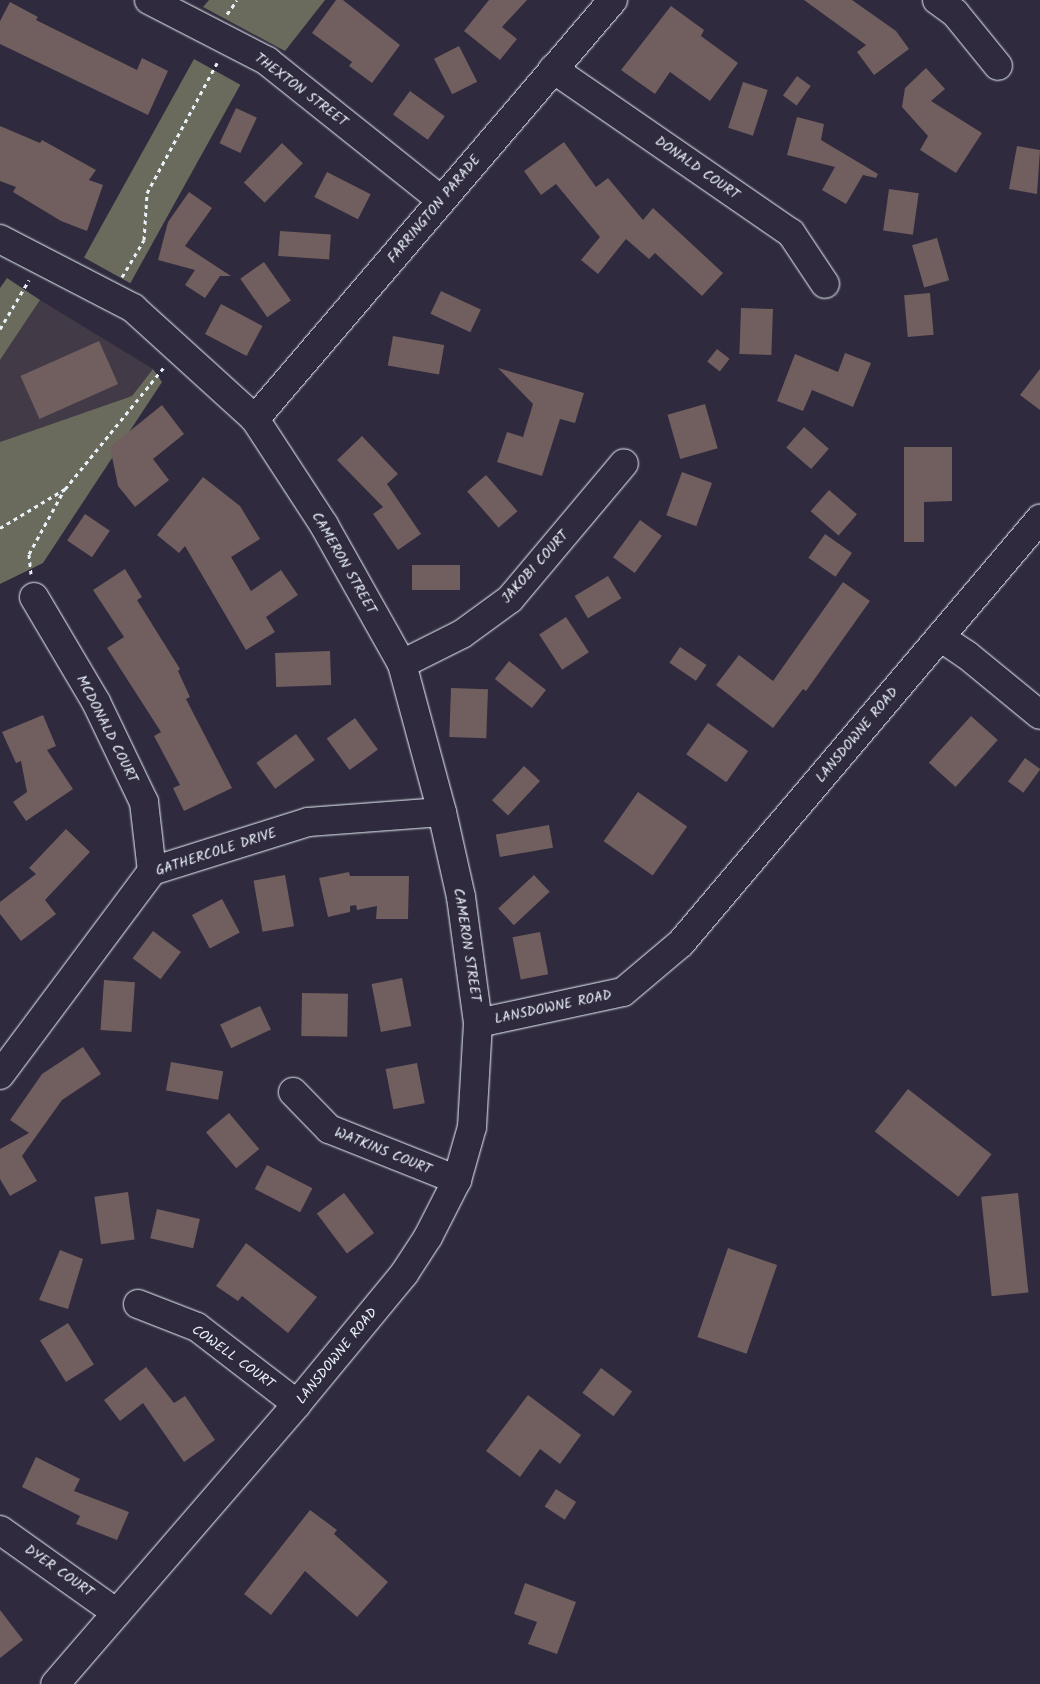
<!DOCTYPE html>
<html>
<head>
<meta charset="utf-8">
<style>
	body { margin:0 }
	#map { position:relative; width:1040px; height:1684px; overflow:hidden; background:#2f2a3d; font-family:Kalam,sans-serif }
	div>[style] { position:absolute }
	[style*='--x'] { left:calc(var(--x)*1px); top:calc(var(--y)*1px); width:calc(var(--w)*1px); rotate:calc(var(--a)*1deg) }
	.built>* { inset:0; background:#433a47 }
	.green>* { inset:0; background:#6a6b5c; transform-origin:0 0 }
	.building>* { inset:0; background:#715e5e; transform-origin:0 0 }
	.path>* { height:3px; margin-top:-1.5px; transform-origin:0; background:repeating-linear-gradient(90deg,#e8f1f8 0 4px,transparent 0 8px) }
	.roads { filter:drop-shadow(0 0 1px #e8f1f8) drop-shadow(0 0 1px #e8f1f8) }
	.minor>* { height:28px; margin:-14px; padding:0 14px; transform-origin:14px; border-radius:14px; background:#2f2a3d }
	span { translate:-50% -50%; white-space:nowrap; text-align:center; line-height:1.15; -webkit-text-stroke:5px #2f2a3d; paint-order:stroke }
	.street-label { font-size:14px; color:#e8f1f8 }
</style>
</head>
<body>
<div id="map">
	<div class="built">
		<i style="clip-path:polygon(40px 300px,153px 369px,132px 396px,0 442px,0 360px)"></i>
	</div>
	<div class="green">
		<i style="clip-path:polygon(209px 0,325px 0,285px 51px,203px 7px)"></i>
		<i style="left:194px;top:59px;width:53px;height:227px;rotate:29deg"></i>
		<i style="clip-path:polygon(7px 278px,40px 300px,0 360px,0 288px)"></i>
		<i style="clip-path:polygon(153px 369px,162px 382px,43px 563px,0 584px,0 442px,132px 396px)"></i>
	</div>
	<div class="building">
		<i style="clip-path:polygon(336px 0,343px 0,400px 45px,372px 83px,349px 66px,352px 62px,312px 33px)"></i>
		<i style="clip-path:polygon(489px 0,527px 0,502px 27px,517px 39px,500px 60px,464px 31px)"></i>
		<i style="clip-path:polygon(804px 0,852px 0,896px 31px,909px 49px,874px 75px,857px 52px,866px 45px)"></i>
		<i style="clip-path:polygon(10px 2px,38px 17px,36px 20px,137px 70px,142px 58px,168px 71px,148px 115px,0 44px,0 21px)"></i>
		<i style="clip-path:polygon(671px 6px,704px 30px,701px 36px,738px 63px,710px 101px,670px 72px,655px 94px,621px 70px)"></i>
		<i style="left:459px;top:46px;width:40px;height:28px;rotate:63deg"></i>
		<i style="clip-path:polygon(926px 68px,945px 89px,931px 101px,982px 133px,956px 173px,920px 150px,928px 136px,902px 107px,905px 88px)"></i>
		<i style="left:797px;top:76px;width:17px;height:24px;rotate:36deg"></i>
		<i style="left:743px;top:82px;width:26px;height:48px;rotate:18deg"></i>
		<i style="left:410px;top:91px;width:43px;height:29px;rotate:36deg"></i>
		<i style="left:236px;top:108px;width:23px;height:39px;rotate:25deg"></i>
		<i style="clip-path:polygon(797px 117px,824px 124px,821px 140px,878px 174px,876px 178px,863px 175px,846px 204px,822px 190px,835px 167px,787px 155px)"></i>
		<i style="clip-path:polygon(0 126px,40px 143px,42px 140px,96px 170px,89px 180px,103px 185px,87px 231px,61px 221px,13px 192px,16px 187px,0 181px)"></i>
		<i style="clip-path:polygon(564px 142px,596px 187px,608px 178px,643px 220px,653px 208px,723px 273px,702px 296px,655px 253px,649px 259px,626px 239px,598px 274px,581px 260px,600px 237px,556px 184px,541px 195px,524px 171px)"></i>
		<i style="left:282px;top:143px;width:29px;height:55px;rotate:44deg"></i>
		<i style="clip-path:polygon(1017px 146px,1040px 150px,1037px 194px,1009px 189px)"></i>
		<i style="left:327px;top:172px;width:49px;height:28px;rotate:27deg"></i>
		<i style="left:889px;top:189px;width:30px;height:42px;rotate:8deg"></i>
		<i style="clip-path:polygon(189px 192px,212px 208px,185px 246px,231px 276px,220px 276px,205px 298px,185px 285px,195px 270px,158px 260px,168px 222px)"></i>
		<i style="left:280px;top:231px;width:51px;height:25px;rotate:4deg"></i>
		<i style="left:937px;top:238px;width:44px;height:26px;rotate:74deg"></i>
		<i style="left:264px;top:262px;width:47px;height:29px;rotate:55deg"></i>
		<i style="left:441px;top:291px;width:44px;height:25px;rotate:25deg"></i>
		<i style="left:930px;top:293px;width:42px;height:26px;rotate:85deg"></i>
		<i style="left:221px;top:304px;width:47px;height:34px;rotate:28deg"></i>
		<i style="left:741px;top:308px;width:32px;height:46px;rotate:2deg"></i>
		<i style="left:393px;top:336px;width:52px;height:30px;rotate:10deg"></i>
		<i style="left:99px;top:341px;width:47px;height:86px;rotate:66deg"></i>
		<i style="left:717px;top:349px;width:16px;height:16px;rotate:38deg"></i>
		<i style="clip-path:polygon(845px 353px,871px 363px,853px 407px,812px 390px,803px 411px,777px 401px,795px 354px,838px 372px)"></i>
		<i style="clip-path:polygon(498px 368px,584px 393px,575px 423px,560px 419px,542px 476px,497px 462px,507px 432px,523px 437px,533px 404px)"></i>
		<i style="clip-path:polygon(1040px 369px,1040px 410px,1020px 395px)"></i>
		<i style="left:705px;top:404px;width:46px;height:39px;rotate:74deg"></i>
		<i style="clip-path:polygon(162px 405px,184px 434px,153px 459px,169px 480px,135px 507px,118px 486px,110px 447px)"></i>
		<i style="left:804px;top:427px;width:33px;height:27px;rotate:41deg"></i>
		<i style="clip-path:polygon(362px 436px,398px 474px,387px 484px,421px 534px,398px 550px,373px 514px,383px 507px,337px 460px)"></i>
		<i style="clip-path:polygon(904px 447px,952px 447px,952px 501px,924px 502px,924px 542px,904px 542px)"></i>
		<i style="left:682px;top:472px;width:32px;height:46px;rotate:20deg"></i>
		<i style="left:486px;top:475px;width:48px;height:25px;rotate:49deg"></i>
		<i style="clip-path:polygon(203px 477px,240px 506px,260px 539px,231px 557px,251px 591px,281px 570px,298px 595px,266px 617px,275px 632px,246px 650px,185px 546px,179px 553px,157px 535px)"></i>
		<i style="left:829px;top:490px;width:37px;height:28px;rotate:41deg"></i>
		<i style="left:85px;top:514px;width:30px;height:32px;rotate:34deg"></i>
		<i style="left:640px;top:520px;width:27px;height:46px;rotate:36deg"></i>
		<i style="left:825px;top:534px;width:33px;height:29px;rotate:35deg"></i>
		<i style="left:412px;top:565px;width:48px;height:25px"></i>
		<i style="clip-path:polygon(125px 569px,142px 597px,137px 600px,180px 669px,178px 671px,190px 697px,186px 699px,232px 788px,184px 811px,173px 788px,180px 785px,154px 736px,161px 732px,107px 648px,124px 637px,93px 590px)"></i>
		<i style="left:608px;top:576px;width:26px;height:39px;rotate:59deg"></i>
		<i style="clip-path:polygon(843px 582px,870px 601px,806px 691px,803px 689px,773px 728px,716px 685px,739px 655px,773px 681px)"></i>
		<i style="left:566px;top:617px;width:42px;height:32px;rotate:57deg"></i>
		<i style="left:680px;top:647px;width:32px;height:19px;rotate:34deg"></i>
		<i style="left:330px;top:651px;width:34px;height:55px;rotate:88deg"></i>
		<i style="left:509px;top:661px;width:47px;height:23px;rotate:38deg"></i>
		<i style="left:451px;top:688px;width:37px;height:49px;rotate:2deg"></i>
		<i style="clip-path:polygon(43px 715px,56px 746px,47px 750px,73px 789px,26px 821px,13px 802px,27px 792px,21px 761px,16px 763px,2px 732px)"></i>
		<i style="left:971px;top:716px;width:36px;height:63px;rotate:42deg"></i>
		<i style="left:355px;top:718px;width:39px;height:35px;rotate:54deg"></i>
		<i style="left:708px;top:723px;width:49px;height:38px;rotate:35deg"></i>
		<i style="left:296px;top:734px;width:32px;height:49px;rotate:54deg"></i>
		<i style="left:1025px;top:758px;width:19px;height:29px;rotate:36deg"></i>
		<i style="left:524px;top:766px;width:22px;height:47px;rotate:43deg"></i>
		<i style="left:638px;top:792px;width:60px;height:60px;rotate:35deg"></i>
		<i style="left:549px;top:825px;width:23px;height:54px;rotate:80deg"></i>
		<i style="clip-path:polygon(66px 829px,90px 852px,45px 900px,56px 914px,21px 941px,0 914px,0 902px,36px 874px,29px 868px)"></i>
		<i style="clip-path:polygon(349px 872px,350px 876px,409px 876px,408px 919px,376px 919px,377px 906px,357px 910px,356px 905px,350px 906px,350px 912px,328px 917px,319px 878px)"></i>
		<i style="left:285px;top:875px;width:52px;height:32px;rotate:80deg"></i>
		<i style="left:534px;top:875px;width:23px;height:49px;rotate:47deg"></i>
		<i style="left:222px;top:899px;width:38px;height:34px;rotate:62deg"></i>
		<i style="left:153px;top:931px;width:35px;height:34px;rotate:37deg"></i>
		<i style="left:540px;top:932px;width:43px;height:28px;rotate:79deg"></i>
		<i style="left:402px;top:978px;width:49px;height:31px;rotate:79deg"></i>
		<i style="left:104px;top:980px;width:31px;height:50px;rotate:4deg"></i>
		<i style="left:302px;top:993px;width:46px;height:43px;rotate:1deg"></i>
		<i style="left:260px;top:1006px;width:26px;height:44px;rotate:65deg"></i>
		<i style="clip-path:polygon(83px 1047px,101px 1074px,62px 1100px,22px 1156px,37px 1181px,10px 1196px,0 1179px,0 1149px,29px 1133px,10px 1120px,42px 1074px)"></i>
		<i style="left:171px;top:1062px;width:53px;height:29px;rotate:10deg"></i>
		<i style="left:417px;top:1063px;width:41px;height:32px;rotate:79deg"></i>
		<i style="left:908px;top:1089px;width:106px;height:54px;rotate:38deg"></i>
		<i style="left:229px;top:1113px;width:47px;height:30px;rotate:50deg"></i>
		<i style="left:267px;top:1165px;width:51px;height:27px;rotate:27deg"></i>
		<i style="left:128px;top:1192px;width:48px;height:34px;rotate:82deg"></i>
		<i style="left:344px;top:1193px;width:50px;height:34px;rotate:53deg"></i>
		<i style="left:1018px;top:1193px;width:100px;height:37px;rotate:84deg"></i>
		<i style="left:157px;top:1209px;width:44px;height:30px;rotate:13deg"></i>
		<i style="clip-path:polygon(246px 1243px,317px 1297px,288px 1333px,242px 1296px,238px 1301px,216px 1286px)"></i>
		<i style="left:728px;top:1248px;width:52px;height:94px;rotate:19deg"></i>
		<i style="clip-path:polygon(60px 1250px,83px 1259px,68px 1309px,39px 1300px)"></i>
		<i style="left:68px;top:1323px;width:49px;height:33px;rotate:58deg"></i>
		<i style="clip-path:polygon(146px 1367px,174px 1403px,185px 1396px,215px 1440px,184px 1462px,143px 1403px,120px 1421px,104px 1400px)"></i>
		<i style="left:601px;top:1368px;width:39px;height:31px;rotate:37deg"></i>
		<i style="clip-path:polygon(528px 1395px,581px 1435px,560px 1464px,540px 1449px,520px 1477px,486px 1451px)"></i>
		<i style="clip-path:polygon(36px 1457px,80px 1479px,74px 1491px,129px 1512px,117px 1540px,76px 1524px,80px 1516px,22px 1487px)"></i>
		<i style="left:556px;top:1489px;width:24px;height:21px;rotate:33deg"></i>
		<i style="clip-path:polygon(310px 1510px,337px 1530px,334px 1534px,388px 1582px,357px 1617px,305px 1571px,271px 1615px,244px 1594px)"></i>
		<i style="clip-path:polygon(525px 1583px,576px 1602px,557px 1654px,528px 1644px,537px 1622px,514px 1614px)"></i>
		<i style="clip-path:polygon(0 1610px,23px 1640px,0 1658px)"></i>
	</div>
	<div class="path">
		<i style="--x:227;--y:14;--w:17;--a:-54"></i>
		<i style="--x:122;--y:277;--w:43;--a:-59.3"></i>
		<i style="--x:144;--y:240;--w:47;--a:-86.3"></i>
		<i style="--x:147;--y:193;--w:148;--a:-61.7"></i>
		<i style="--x:0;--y:329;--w:57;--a:-59.4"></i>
		<i style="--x:0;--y:528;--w:76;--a:-31"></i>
		<i style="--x:65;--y:489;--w:157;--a:-50.9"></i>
		<i style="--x:31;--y:574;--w:20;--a:-96"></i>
		<i style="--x:29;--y:554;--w:73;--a:-61.3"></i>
	</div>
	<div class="roads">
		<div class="minor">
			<i style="--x:149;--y:0;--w:133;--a:27.3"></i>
			<i style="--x:267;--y:61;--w:223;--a:38.6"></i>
			<i style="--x:937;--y:0;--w:22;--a:36"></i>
			<i style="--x:955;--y:13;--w:68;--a:50.9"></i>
			<i style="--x:553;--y:69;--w:289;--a:34.6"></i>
			<i style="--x:791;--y:233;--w:61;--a:56.3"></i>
			<i style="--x:0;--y:239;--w:150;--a:27.4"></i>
			<i style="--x:133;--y:308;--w:165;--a:42.3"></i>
			<i style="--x:255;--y:419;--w:126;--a:56.9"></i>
			<i style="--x:324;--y:525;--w:159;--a:60.7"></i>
			<i style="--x:402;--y:664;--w:153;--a:74.9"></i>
			<i style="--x:442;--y:812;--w:87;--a:77.4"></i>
			<i style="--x:461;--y:897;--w:127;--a:82.3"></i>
			<i style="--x:478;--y:1023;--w:104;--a:93.3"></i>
			<i style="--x:472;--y:1127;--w:55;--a:105.8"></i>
			<i style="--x:457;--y:1180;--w:64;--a:117"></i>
			<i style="--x:428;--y:1237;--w:44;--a:123"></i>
			<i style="--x:404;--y:1274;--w:168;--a:129.5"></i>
			<i style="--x:297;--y:1404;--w:370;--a:130.8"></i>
			<i style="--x:255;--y:419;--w:551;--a:-49.49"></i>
			<i style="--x:34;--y:597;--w:122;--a:59.4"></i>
			<i style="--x:96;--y:702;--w:111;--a:64.4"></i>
			<i style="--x:144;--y:802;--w:69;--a:83.4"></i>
			<i style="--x:940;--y:637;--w:32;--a:34"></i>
			<i style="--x:967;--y:655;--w:94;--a:39.4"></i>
			<i style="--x:402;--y:664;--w:67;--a:-26.6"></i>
			<i style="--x:462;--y:634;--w:59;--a:-36.1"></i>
			<i style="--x:510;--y:599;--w:177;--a:-50"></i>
			<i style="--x:478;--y:1023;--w:148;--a:-12.1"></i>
			<i style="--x:623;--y:992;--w:76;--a:-40.2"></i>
			<i style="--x:681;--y:943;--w:556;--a:-49.75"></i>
			<i style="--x:0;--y:1075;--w:254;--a:-53.3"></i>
			<i style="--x:152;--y:871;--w:164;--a:-17.4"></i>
			<i style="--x:308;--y:822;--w:134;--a:-4.3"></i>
			<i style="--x:293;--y:1092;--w:52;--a:45.8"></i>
			<i style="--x:329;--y:1129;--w:138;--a:21.7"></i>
			<i style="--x:138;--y:1304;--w:63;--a:21.3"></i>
			<i style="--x:197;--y:1327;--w:126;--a:37.6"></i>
			<i style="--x:0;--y:1530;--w:143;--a:35.4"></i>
		</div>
	</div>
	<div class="street-label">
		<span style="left:301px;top:90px;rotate:37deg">THEXTON STREET</span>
		<span style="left:697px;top:168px;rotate:35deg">DONALD COURT</span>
		<span style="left:434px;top:209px;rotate:-50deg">FARRINGTON PARADE</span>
		<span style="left:344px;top:563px;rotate:60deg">CAMERON STREET</span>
		<span style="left:535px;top:567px;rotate:-48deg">JAKOBI COURT</span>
		<span style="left:107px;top:729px;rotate:63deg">MCDONALD COURT</span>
		<span style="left:857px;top:735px;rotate:-50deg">LANSDOWNE ROAD</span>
		<span style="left:216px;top:852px;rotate:-18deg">GATHERCOLE DRIVE</span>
		<span style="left:467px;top:945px;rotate:81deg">CAMERON STREET</span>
		<span style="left:553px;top:1007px;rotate:-12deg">LANSDOWNE ROAD</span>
		<span style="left:383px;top:1151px;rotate:22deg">WATKINS COURT</span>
		<span style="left:337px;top:1356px;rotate:-51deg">LANSDOWNE ROAD</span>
		<span style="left:233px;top:1357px;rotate:36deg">COWELL COURT</span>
		<span style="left:59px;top:1571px;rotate:35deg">DYER COURT</span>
	</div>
</div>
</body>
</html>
